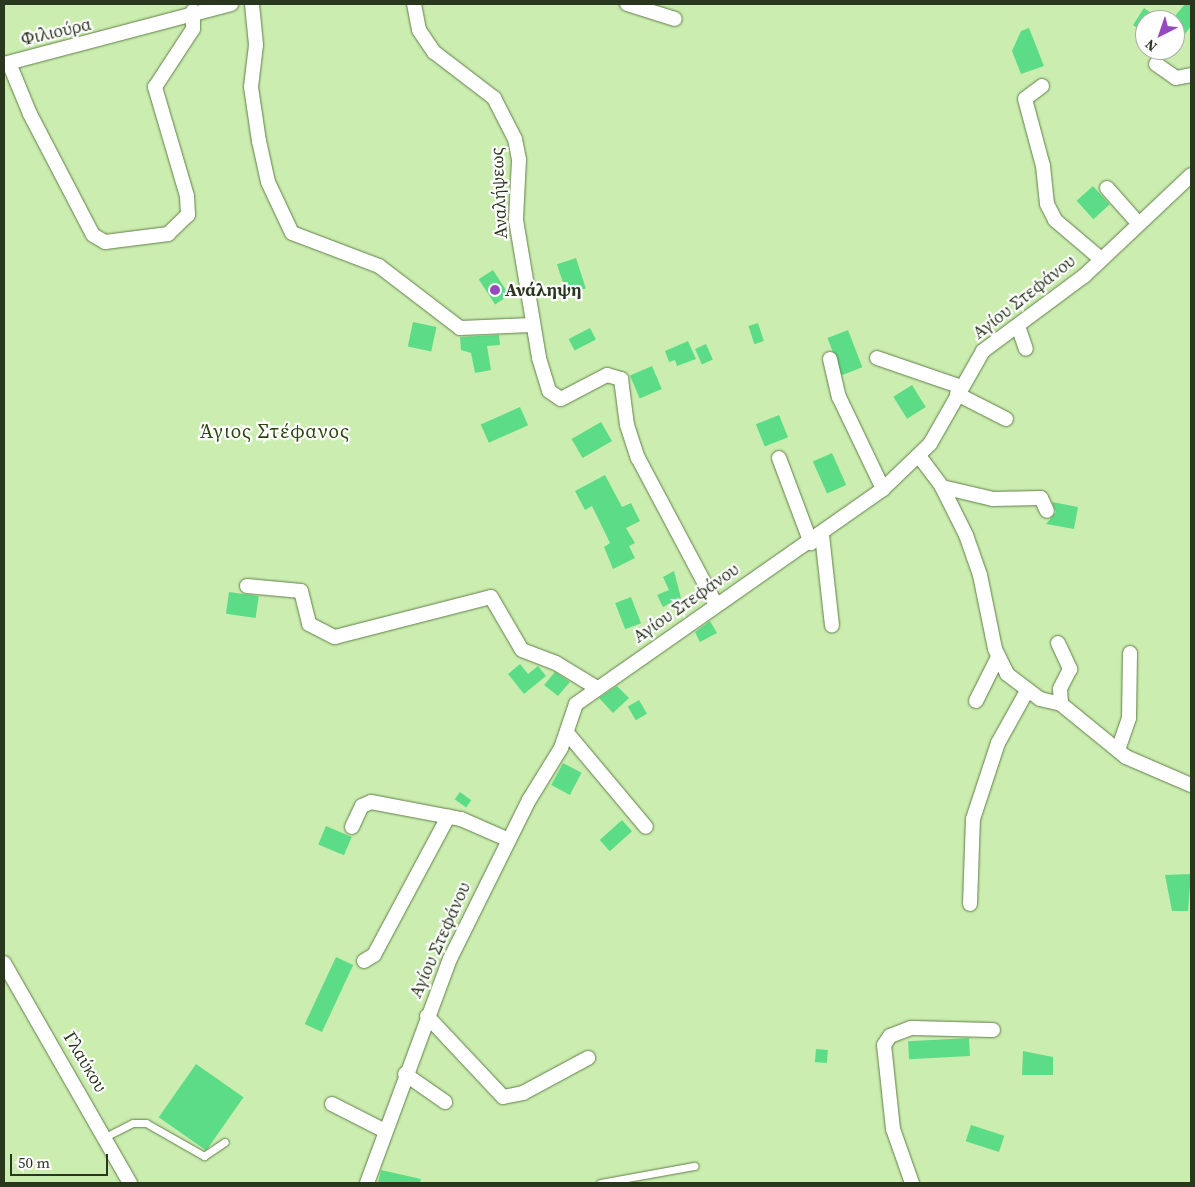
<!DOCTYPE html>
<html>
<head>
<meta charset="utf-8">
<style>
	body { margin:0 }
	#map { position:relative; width:1195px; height:1187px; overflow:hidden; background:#cbedb0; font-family:"Source Serif 4",serif }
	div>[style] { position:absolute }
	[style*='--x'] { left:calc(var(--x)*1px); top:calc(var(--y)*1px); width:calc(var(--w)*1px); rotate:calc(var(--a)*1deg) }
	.building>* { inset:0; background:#5ddc87; transform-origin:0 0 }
	.roads { filter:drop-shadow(0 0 1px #617f47) drop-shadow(0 0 1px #617f47) }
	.service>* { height:7px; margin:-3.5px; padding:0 3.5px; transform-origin:3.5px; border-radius:3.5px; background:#fff }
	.minor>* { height:14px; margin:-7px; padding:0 7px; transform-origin:7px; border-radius:7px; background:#fff }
	.dots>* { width:14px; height:14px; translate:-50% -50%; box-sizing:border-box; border:2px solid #fff; border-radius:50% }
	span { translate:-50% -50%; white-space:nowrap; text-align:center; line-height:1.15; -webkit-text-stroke:4.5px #fff; paint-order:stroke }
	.street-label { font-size:18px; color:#2a371f }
	.poi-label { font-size:18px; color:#2a371f; font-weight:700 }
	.left { translate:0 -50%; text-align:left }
	.quarter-label { font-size:20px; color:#2c470e; letter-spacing:1px }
	.frame { position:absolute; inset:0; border:5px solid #2a371f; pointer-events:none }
	.north { position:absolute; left:1135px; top:10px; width:50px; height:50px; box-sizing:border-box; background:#fff; border:1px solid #aaafa5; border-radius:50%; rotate:221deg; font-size:14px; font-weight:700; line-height:20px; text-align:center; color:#2a371f }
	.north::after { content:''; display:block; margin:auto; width:18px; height:22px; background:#954bbd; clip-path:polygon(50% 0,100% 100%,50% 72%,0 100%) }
	.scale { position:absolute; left:10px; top:1154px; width:98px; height:22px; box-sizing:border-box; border:2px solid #2a371f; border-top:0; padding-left:6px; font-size:15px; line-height:18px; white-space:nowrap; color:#2a371f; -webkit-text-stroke:4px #fff; paint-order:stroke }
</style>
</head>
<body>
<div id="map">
	<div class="building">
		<i style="clip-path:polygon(1185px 4px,1191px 4px,1191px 26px,1175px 47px,1175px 16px)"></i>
		<i style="clip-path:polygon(1144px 8px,1161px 20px,1145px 20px,1145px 34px,1133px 25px)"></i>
		<i style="clip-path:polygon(1029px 28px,1044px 66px,1021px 74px,1012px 51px,1021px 31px)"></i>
		<i style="left:1093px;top:186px;width:25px;height:22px;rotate:48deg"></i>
		<i style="left:576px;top:258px;width:32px;height:20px;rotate:72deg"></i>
		<i style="left:493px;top:270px;width:30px;height:17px;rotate:57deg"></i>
		<i style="left:413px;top:322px;width:24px;height:25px;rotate:12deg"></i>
		<i style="left:758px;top:323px;width:19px;height:10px;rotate:72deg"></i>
		<i style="left:590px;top:328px;width:13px;height:24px;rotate:63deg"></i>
		<i style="left:848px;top:330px;width:40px;height:22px;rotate:69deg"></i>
		<i style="clip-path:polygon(499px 335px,500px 345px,487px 346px,491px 370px,475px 373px,471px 353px,461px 350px,460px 337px)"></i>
		<i style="clip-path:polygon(688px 341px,696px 359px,677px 366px,675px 360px,669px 362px,665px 351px)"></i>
		<i style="left:706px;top:344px;width:17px;height:12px;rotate:66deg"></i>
		<i style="left:652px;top:366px;width:25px;height:24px;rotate:67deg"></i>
		<i style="left:912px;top:385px;width:26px;height:22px;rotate:58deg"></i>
		<i style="left:520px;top:407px;width:20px;height:43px;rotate:66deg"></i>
		<i style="left:779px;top:415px;width:24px;height:25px;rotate:68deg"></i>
		<i style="left:601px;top:422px;width:22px;height:34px;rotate:60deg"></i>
		<i style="left:832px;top:453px;width:35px;height:21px;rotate:66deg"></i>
		<i style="clip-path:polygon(605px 475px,622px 507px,631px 503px,640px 521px,626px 528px,635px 543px,629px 546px,635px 558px,613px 569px,604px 547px,610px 543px,592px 506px,585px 510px,575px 491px)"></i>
		<i style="clip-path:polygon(1052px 502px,1078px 507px,1074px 529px,1046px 524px,1056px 512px)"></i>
		<i style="clip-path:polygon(674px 571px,681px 598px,663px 607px,657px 595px,669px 590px,663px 577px)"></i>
		<i style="left:229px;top:592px;width:30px;height:22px;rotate:8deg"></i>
		<i style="left:631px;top:597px;width:28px;height:17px;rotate:69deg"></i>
		<i style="clip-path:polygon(710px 621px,717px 633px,700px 642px,695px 632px)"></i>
		<i style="clip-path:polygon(520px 664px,528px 674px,538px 666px,546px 676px,524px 694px,508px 674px)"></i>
		<i style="clip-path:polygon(555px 672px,570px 682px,558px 696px,544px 685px)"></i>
		<i style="clip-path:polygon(617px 686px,629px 698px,613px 713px,599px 698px)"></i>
		<i style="left:639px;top:700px;width:16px;height:13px;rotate:60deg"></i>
		<i style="left:563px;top:763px;width:21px;height:25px;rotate:28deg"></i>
		<i style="left:460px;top:792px;width:14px;height:9px;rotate:36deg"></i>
		<i style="left:622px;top:820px;width:15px;height:30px;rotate:48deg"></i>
		<i style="left:326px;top:826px;width:28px;height:20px;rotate:23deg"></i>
		<i style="clip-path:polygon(1191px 874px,1188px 911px,1172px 911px,1165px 875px)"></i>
		<i style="left:336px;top:957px;width:19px;height:74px;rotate:25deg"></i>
		<i style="left:969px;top:1038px;width:18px;height:61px;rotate:87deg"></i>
		<i style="left:816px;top:1049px;width:12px;height:13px;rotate:5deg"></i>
		<i style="clip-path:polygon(1023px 1051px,1053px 1057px,1053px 1075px,1022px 1075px)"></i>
		<i style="left:196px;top:1064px;width:58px;height:65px;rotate:35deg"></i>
		<i style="left:971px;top:1125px;width:35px;height:17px;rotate:18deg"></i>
		<i style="clip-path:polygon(381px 1170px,421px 1179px,420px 1183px,378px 1183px)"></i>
	</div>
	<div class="roads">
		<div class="service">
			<i style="--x:107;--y:1136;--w:29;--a:-27"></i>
			<i style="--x:133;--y:1123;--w:13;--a:0"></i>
			<i style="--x:146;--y:1123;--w:67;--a:29.6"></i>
			<i style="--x:204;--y:1156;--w:25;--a:-34"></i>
			<i style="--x:600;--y:1183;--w:96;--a:-10.3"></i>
		</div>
		<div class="minor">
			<i style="--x:252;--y:4;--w:41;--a:84.4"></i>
			<i style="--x:256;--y:45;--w:42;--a:96.8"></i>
			<i style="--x:251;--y:87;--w:55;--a:81.6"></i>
			<i style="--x:259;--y:141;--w:42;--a:77.6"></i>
			<i style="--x:268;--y:182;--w:56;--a:64.8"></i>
			<i style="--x:292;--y:233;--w:93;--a:20.8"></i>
			<i style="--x:379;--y:266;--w:102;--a:37.4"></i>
			<i style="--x:460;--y:328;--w:72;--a:-2.4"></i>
			<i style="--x:414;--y:4;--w:26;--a:79"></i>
			<i style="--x:419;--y:30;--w:27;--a:56"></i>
			<i style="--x:434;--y:52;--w:76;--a:37.5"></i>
			<i style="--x:494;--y:98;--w:46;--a:62.9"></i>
			<i style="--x:515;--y:139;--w:21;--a:79"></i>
			<i style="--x:519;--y:160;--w:60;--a:92.9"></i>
			<i style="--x:516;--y:220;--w:140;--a:80.5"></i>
			<i style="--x:539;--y:358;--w:34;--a:73"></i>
			<i style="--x:549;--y:391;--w:14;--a:34"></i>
			<i style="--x:561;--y:399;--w:52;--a:-27.6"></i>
			<i style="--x:607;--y:375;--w:15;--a:16"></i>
			<i style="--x:621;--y:379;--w:46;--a:82.6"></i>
			<i style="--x:627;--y:425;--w:35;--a:72"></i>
			<i style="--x:638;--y:458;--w:164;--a:62"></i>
			<i style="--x:627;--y:4;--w:50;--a:17.4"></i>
			<i style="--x:9;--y:63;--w:55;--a:67.6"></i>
			<i style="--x:30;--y:114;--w:136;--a:62.5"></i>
			<i style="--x:93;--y:235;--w:14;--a:30"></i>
			<i style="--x:105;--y:242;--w:64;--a:-7.2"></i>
			<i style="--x:168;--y:234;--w:28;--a:-44"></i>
			<i style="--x:188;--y:215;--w:19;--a:-93"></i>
			<i style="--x:187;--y:196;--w:114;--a:-106.4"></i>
			<i style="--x:155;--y:87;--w:69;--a:-56.8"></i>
			<i style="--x:193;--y:29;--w:18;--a:-90"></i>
			<i style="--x:4;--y:64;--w:235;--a:-14.8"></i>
			<i style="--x:1156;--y:64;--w:24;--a:35"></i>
			<i style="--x:1176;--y:78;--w:15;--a:-11"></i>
			<i style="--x:1042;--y:86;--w:21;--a:143"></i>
			<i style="--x:1025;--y:99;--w:69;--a:75"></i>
			<i style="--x:1043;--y:166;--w:38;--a:84"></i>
			<i style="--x:1047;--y:204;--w:18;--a:63"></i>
			<i style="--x:1055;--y:220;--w:60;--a:40.3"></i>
			<i style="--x:1107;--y:188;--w:47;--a:48.5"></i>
			<i style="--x:1018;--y:326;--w:24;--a:71"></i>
			<i style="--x:877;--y:358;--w:89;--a:19"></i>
			<i style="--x:830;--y:359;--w:39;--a:77"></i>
			<i style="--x:839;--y:397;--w:102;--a:64.4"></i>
			<i style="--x:957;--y:394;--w:55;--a:27"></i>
			<i style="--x:919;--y:456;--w:39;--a:53"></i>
			<i style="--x:942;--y:487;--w:54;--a:63.4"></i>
			<i style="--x:966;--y:535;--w:42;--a:70.7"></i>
			<i style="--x:980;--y:575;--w:76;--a:78.5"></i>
			<i style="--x:995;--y:649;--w:28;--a:64"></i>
			<i style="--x:1007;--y:674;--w:41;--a:37.1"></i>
			<i style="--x:1040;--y:699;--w:22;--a:13"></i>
			<i style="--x:1061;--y:704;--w:84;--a:39.2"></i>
			<i style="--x:1126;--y:757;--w:71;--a:23.3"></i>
			<i style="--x:779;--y:458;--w:91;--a:69.4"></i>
			<i style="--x:942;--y:487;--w:52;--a:13.2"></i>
			<i style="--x:993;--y:499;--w:48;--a:-1.2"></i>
			<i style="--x:1041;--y:498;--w:14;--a:65"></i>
			<i style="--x:822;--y:535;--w:91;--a:83.7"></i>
			<i style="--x:247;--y:586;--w:54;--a:5.3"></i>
			<i style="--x:301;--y:591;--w:34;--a:76"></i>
			<i style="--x:309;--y:624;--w:29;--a:27"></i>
			<i style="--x:335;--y:637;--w:161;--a:-14.4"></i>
			<i style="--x:491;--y:597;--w:61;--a:59.7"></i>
			<i style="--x:522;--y:650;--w:36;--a:21"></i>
			<i style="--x:556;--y:663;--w:48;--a:31.4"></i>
			<i style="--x:1058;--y:643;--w:29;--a:65"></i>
			<i style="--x:1070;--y:669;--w:22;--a:117"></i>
			<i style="--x:1060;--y:689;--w:15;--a:86"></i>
			<i style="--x:976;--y:701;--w:49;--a:-63.4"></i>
			<i style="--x:568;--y:734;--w:121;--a:50"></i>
			<i style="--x:1118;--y:750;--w:34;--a:-71"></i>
			<i style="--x:1129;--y:718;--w:65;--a:-89.1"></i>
			<i style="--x:352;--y:827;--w:23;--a:-65"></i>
			<i style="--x:362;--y:806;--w:10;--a:-24"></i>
			<i style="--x:371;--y:802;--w:92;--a:10.7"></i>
			<i style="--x:461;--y:819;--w:52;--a:23.6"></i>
			<i style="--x:970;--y:904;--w:85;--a:-88"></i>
			<i style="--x:973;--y:819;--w:80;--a:-71.8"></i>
			<i style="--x:998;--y:743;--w:60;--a:-60.9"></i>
			<i style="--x:364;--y:961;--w:12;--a:-31"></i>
			<i style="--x:374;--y:955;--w:157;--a:-61.8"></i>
			<i style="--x:4;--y:963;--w:254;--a:60.2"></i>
			<i style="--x:427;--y:1016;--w:111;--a:46.8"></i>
			<i style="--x:503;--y:1097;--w:20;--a:-11"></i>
			<i style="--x:523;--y:1093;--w:74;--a:-28.3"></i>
			<i style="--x:405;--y:1074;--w:49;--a:35"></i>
			<i style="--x:332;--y:1104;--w:59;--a:27"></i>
			<i style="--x:367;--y:1183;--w:239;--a:-69.7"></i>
			<i style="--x:450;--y:959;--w:178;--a:-63.6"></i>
			<i style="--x:529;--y:800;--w:61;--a:-58.4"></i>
			<i style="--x:561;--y:748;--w:46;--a:-71.2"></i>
			<i style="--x:576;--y:704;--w:375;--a:-35"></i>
			<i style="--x:883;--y:489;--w:65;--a:-43.8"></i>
			<i style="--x:930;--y:444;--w:107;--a:-60.3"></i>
			<i style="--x:983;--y:351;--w:126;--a:-36.6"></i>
			<i style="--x:1084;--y:276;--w:147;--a:-43.3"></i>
			<i style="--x:912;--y:1183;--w:57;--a:-109.4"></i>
			<i style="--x:893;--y:1129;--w:84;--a:-96.1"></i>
			<i style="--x:884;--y:1045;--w:11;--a:-56"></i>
			<i style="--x:890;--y:1036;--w:22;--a:-21"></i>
			<i style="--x:911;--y:1028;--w:82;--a:1.4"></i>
		</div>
	</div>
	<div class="dots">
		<i style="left:495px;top:290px;background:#954bbd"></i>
	</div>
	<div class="street-label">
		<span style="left:56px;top:32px;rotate:-13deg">Φιλιούρα</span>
		<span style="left:499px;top:193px;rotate:-93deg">Αναλήψεως</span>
		<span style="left:1024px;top:297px;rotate:-38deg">Αγίου Στεφάνου</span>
		<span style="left:686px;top:603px;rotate:-35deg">Αγίου Στεφάνου</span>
		<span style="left:440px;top:940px;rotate:-66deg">Αγίου Στεφάνου</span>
		<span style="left:85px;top:1062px;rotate:59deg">Γλαύκου</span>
	</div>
	<div class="poi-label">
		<span class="left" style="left:505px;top:290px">Ανάληψη</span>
	</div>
	<div class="quarter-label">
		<span style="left:275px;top:431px">Άγιος Στέφανος</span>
	</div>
	<div class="frame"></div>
	<div class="north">N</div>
	<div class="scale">50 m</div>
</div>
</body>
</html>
